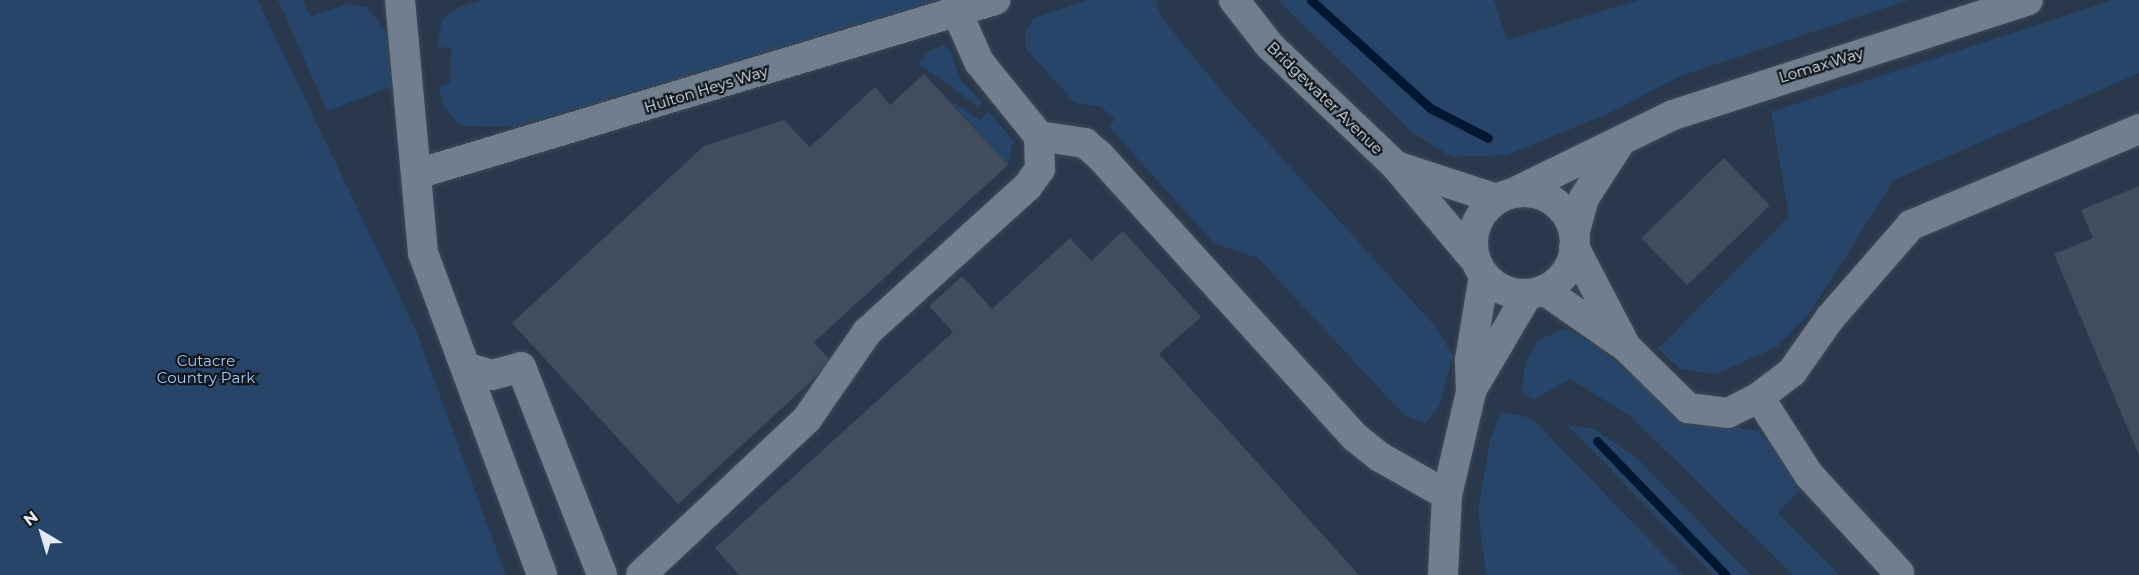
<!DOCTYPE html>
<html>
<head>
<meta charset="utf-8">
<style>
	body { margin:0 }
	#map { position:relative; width:2139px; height:575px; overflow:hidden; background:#232e3c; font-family:Montserrat,sans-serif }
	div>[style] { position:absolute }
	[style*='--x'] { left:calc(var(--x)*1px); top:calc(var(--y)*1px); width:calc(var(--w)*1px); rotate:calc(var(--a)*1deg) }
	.built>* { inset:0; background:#29384c }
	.green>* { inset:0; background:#264569 }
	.stream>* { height:9px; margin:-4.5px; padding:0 4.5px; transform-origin:4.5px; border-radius:4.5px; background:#011630 }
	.building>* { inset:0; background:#414d5d; transform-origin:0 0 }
	.roads { filter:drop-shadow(0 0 2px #3f4955) drop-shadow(0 0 2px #3f4955) }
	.minor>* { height:30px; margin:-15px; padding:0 15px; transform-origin:15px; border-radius:15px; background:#707e8e }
	.minor>.ring { margin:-15px; padding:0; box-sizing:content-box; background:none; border:30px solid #707e8e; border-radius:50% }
	span { translate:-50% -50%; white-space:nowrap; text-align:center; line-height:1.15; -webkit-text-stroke:4.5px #11161d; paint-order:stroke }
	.street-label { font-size:15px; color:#e2eaf3 }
	.park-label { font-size:15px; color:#a4cafa }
	.north { position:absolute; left:12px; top:503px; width:60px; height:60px; -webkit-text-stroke:4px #11161d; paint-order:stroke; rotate:322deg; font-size:16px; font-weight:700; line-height:24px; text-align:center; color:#e2eaf3 }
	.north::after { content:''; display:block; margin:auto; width:21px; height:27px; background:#e2eaf3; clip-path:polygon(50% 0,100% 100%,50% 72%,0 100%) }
</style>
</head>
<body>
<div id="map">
	<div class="built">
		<i style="clip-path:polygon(258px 0,2139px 0,2139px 575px,506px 575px,416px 330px)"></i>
	</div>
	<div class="green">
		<i style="clip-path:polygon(0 0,258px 0,416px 330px,506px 575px,0 575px)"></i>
		<i style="clip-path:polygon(278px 0,303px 0,310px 16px,348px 4px,367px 7px,394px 42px,394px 86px,327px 111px)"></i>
		<i style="clip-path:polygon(483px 0,942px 0,515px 127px,461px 126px,444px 107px,439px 87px,450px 83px,451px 48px,437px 47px,442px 19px,460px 7px)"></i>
		<i style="clip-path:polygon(1087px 0,1156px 0,1161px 17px,1231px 102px,1435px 326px,1453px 356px,1439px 406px,1425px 423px,1404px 415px,1258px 258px,1214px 243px,1109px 127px,1115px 119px,1101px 107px,1075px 103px,1026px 49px,1025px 34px,1034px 18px)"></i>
		<i style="clip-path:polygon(1278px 0,1494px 0,1507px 40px,1639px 0,1910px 0,1678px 77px,1610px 113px,1507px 155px,1452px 157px,1413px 133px)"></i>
		<i style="clip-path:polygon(2113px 0,2139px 0,2139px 73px,1894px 180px,1808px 316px,1778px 346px,1717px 374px,1680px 369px,1658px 349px,1789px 216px,1771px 112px)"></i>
		<i style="clip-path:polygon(943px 45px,951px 50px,960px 80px,982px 102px,979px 107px,918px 63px,929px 51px)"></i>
		<i style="clip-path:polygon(948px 99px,980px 120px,989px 111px,1013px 141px,1008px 165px)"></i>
		<i style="clip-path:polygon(1565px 328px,1595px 345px,1688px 421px,1758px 431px,1781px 455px,1799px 491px,1778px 513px,1840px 575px,1793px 575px,1630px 416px,1570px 379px,1533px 400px,1521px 392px,1526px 360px,1539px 340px)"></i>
		<i style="clip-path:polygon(1501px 412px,1532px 418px,1683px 575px,1486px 575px,1478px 511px,1490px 440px)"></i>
		<i style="clip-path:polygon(1567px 425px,1595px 429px,1639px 460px,1751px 575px,1714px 575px)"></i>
	</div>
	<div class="stream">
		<i style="--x:1311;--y:0;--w:161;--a:42.2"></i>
		<i style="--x:1430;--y:108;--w:65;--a:27.3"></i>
		<i style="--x:1597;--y:441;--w:186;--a:46.1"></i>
	</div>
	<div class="building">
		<i style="clip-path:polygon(924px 74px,1008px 165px,814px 342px,832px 362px,678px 504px,512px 323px,704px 146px,784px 120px,810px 147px,875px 87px,890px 105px)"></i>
		<i style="left:1724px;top:158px;width:66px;height:115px;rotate:46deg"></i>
		<i style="clip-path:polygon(2139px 186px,2139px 455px,2054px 254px,2093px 238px,2081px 210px)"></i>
		<i style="clip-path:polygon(1123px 231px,1201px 317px,1159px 354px,1359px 575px,739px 575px,715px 548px,953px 332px,929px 306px,962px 276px,992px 309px,1070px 238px,1091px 261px)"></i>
	</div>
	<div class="roads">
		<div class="minor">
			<i style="--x:400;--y:0;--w:254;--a:84.8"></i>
			<i style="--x:423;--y:253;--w:343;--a:69.7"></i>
			<i style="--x:1234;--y:0;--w:58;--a:52"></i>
			<i style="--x:1270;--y:46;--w:174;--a:43.6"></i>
			<i style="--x:1396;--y:166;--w:123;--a:50"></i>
			<i style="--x:1039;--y:136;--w:47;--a:8.7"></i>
			<i style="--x:1085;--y:143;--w:20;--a:41"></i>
			<i style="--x:1100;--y:156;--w:379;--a:47.8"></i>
			<i style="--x:1355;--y:437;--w:32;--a:39"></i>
			<i style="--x:1380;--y:457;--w:77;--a:29.6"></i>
			<i style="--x:1396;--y:166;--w:106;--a:18.1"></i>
			<i style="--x:417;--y:174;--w:604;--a:-16.75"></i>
			<i class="ring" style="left:1473px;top:192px;width:72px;height:72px"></i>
			<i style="--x:1513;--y:193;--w:178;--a:-26"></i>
			<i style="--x:1673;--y:115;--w:373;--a:-17.9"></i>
			<i style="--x:1574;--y:235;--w:38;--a:-75"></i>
			<i style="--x:1584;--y:198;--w:64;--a:-57.1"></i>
			<i style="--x:1574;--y:247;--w:108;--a:62.5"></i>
			<i style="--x:1544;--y:290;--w:101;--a:34.9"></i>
			<i style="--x:1627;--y:348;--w:86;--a:44.5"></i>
			<i style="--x:1688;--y:408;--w:40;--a:7.1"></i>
			<i style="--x:1728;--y:413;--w:35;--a:-27"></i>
			<i style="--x:1759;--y:397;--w:41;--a:-37.1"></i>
			<i style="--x:1792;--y:372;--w:66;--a:-54.9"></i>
			<i style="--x:1830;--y:318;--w:123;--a:-48.9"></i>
			<i style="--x:1911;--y:225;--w:247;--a:-22.8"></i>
			<i style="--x:468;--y:368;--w:25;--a:16"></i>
			<i style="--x:492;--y:375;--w:30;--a:-15"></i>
			<i style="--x:521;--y:367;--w:223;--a:68.7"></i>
			<i style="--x:1472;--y:389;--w:110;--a:-59.5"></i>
			<i style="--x:1759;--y:397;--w:93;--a:57.3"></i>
			<i style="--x:1809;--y:475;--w:133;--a:47.4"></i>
			<i style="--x:641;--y:575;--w:228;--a:-43.2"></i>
			<i style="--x:807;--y:419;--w:106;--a:-55.4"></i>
			<i style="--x:867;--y:332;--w:217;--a:-42.2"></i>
			<i style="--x:1028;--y:186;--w:21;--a:-55"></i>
			<i style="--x:1040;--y:169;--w:33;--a:-92"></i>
			<i style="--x:1039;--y:136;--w:95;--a:-129"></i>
			<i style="--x:979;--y:62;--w:55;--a:-113.7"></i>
			<i style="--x:1443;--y:575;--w:80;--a:-87.1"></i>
			<i style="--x:1447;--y:495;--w:106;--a:-76.9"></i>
			<i style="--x:1471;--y:392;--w:32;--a:-92"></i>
			<i style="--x:1470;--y:360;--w:86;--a:-80.6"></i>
		</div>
	</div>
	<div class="street-label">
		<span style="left:1821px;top:65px;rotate:-17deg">Lomax Way</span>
		<span style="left:706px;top:89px;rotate:-17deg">Hulton Heys Way</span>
		<span style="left:1325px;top:98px;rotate:44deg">Bridgewater Avenue</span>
	</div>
	<div class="park-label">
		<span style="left:206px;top:369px">Cutacre<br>Country Park</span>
	</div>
	<div class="north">N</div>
</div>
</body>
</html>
